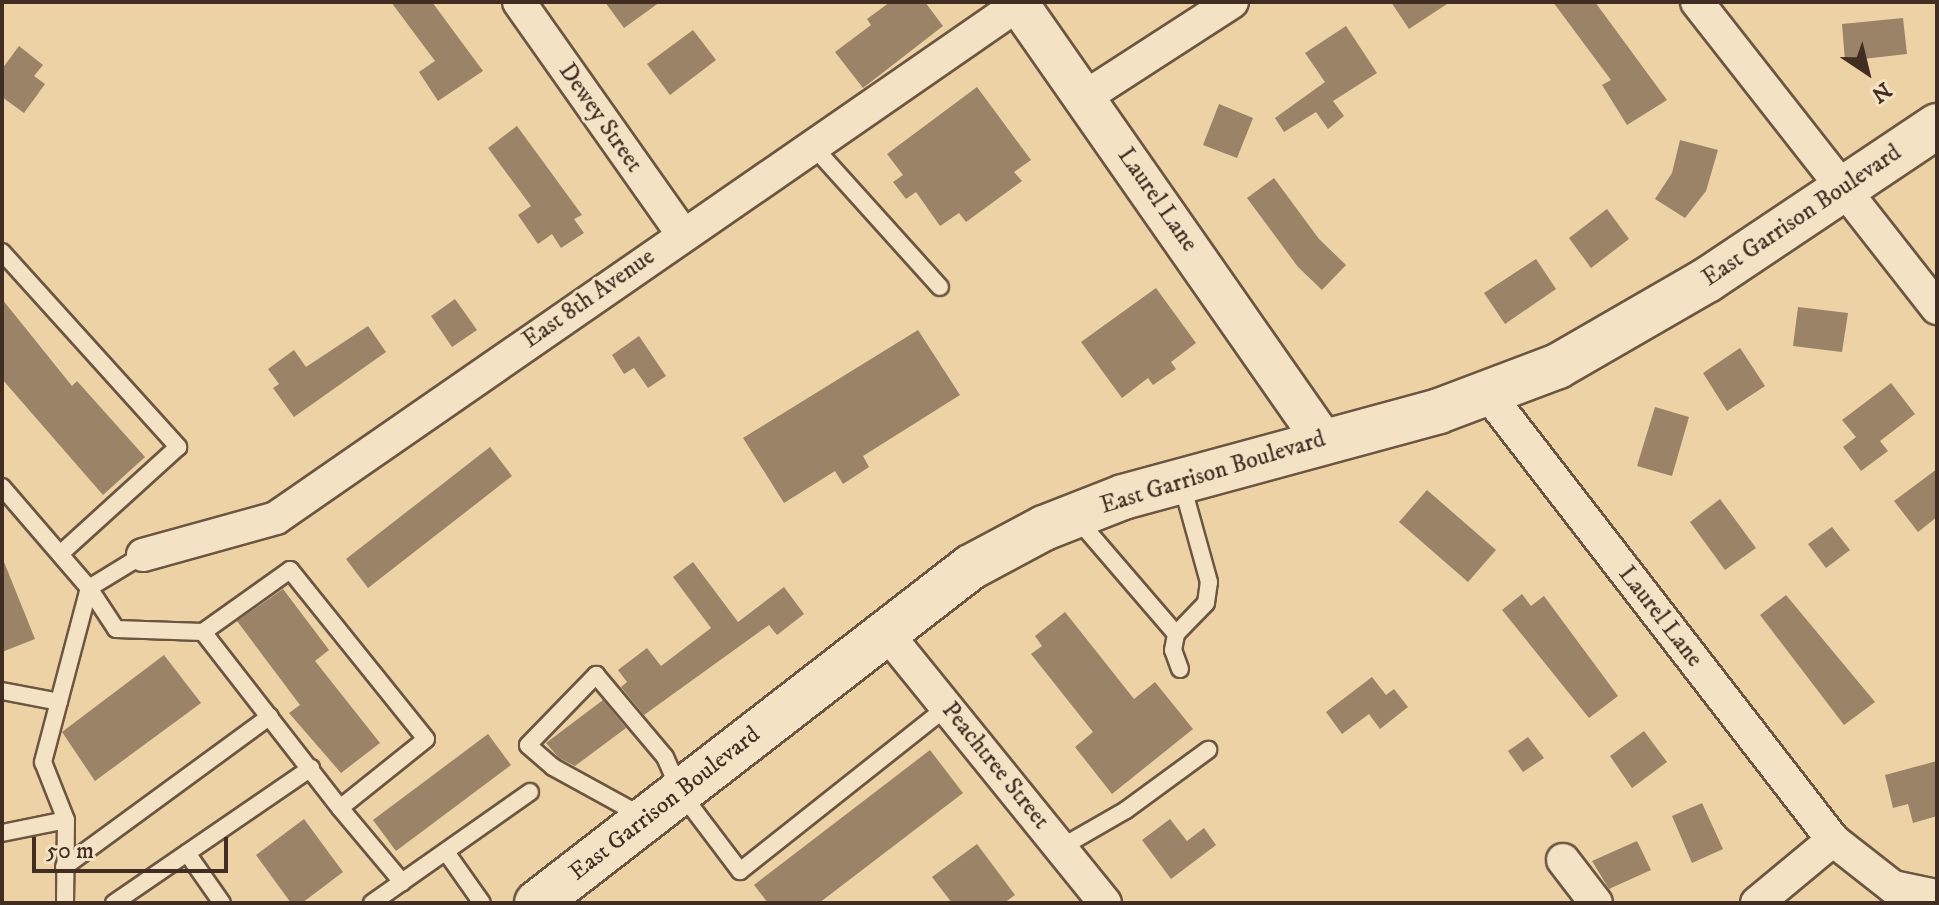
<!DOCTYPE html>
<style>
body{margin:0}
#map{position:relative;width:1939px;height:905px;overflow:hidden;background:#ecd2a4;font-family:"IM FELL DW Pica",serif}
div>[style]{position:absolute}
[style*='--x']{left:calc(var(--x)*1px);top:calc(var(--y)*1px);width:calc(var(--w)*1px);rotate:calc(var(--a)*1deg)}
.building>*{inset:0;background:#9a8366}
.roads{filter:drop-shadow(2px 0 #6c5642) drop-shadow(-2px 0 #6c5642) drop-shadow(0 2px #6c5642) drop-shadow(0 -2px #6c5642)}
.service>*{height:16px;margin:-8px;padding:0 8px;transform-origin:8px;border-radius:8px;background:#f3e2c4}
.minor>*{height:32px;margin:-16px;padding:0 16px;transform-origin:16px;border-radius:16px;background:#f3e2c4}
.tertiary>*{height:40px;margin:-20px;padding:0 20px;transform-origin:20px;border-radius:20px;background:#f3e2c4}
.secondary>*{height:44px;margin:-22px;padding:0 22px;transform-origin:22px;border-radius:22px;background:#f3e2c4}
span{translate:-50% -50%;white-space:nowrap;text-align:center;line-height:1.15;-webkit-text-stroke:6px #f3e2c4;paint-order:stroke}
.street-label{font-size:24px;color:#422d22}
.frame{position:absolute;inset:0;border:4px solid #422d22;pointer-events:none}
.north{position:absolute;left:1827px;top:32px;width:80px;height:80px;-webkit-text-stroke:6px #f3e2c4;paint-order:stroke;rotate:145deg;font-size:22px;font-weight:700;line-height:32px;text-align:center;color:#422d22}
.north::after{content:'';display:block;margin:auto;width:28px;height:36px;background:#422d22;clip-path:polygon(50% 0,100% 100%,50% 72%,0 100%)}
.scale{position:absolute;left:32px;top:837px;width:196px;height:36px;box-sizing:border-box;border:4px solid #422d22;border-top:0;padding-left:10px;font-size:24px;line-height:28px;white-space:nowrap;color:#422d22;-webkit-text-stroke:6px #f3e2c4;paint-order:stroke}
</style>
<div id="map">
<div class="building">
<i style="clip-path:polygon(391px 2px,432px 2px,483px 71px,438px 101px,419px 72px,435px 61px)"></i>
<i style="clip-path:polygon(605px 2px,660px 2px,624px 28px)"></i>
<i style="clip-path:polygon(890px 2px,925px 2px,943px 26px,863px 88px,835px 52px,871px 25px,867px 19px)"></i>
<i style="clip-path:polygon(1391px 2px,1450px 2px,1409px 29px)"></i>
<i style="clip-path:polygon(1553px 2px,1595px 2px,1667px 100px,1627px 125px,1602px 85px,1611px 80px)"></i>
<i style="clip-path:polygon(1903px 18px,1907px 54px,1845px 61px,1842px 24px)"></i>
<i style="clip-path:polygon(1346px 26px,1377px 73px,1333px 101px,1344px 116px,1328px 129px,1316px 112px,1284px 132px,1275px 118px,1325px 82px,1305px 53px)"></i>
<i style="clip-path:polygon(693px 30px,716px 60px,670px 95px,647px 64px)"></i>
<i style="clip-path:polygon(19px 46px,43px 65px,34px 76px,45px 84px,24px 113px,2px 97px,2px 69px)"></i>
<i style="clip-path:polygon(977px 87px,1031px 160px,1014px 172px,1022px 181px,966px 222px,959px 213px,940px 226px,916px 192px,906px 199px,893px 182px,903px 175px,887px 154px)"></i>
<i style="clip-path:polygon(1219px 104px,1253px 118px,1237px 158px,1203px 145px)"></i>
<i style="clip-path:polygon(517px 126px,582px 215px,574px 219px,584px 233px,561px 248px,552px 234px,538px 244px,518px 215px,531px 206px,488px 148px)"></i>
<i style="clip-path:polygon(1680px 140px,1718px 150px,1706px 191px,1685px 218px,1655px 199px,1672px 173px)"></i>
<i style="clip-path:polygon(1274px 178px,1319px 239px,1346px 265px,1322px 290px,1298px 267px,1247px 198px)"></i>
<i style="clip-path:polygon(1607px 209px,1629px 239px,1591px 268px,1569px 238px)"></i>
<i style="clip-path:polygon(1536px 259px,1556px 289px,1505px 324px,1484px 293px)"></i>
<i style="clip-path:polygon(1156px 288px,1196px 343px,1171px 362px,1176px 369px,1153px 385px,1148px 378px,1122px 398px,1081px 342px)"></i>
<i style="clip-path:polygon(2px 299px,72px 386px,77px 381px,145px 457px,103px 495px,2px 379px)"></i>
<i style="clip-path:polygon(455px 299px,477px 330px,452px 347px,431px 316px)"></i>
<i style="clip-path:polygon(1798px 307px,1848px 313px,1842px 352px,1793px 346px)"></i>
<i style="clip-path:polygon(368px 326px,386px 352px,294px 417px,273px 388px,279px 384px,268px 369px,294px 350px,306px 367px)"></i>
<i style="clip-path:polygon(918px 330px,960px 395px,863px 456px,869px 467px,843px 484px,835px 471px,784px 503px,743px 438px)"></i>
<i style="clip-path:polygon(639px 336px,666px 376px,648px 388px,634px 368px,624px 374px,612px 355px)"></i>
<i style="clip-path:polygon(1740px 348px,1765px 386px,1727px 411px,1703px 373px)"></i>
<i style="clip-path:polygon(1891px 383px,1915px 414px,1880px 441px,1888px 451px,1861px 471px,1843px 447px,1856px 437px,1842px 420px)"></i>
<i style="clip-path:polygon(1655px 407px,1689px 417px,1672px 476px,1637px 466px)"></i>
<i style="clip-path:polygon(490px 447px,512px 476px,368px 588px,346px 559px)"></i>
<i style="clip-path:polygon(1937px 469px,1937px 517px,1918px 532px,1894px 501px)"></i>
<i style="clip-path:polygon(1427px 490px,1496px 550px,1468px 582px,1399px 522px)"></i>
<i style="clip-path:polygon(1720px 499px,1756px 548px,1725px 570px,1690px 522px)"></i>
<i style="clip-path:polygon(1832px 527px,1850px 550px,1826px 568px,1808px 544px)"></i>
<i style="clip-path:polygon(2px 557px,35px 639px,2px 652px)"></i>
<i style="clip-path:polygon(693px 562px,738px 622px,784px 587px,804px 614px,777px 635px,769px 625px,644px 715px,621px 687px,627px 682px,618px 670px,647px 648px,661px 666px,711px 628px,673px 577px)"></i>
<i style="clip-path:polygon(283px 589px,329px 650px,315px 661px,380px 743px,341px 773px,289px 713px,300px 705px,237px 621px)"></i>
<i style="clip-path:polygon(1522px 594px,1531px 606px,1544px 596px,1618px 696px,1589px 718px,1502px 610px)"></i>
<i style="clip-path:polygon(1786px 595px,1875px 702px,1844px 725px,1760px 615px)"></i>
<i style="clip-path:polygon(1065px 612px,1134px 699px,1155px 682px,1193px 729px,1112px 794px,1075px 747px,1093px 732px,1031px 654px,1042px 646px,1035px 636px)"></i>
<i style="clip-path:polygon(164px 655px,201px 703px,95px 781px,62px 732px)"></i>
<i style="clip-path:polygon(1372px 677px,1386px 695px,1394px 689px,1408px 707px,1380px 729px,1369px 714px,1342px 734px,1326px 712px)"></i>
<i style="clip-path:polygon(603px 700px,626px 728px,575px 766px,559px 758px,546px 743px)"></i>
<i style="clip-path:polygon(1644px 731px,1667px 762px,1632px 788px,1610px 756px)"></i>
<i style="clip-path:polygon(488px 734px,511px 765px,396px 851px,373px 820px)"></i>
<i style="clip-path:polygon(1528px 737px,1544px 758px,1523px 772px,1508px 751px)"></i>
<i style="clip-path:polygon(930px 750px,963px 793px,819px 903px,768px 903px,754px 885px)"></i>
<i style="clip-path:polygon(1937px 761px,1937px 816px,1913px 823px,1908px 804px,1893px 808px,1885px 775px)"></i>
<i style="clip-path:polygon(1702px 803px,1723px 849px,1692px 863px,1672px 816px)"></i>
<i style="clip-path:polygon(304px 819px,343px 872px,302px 903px,291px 903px,256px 855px)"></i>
<i style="clip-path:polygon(1170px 819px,1187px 841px,1204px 828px,1216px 845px,1171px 879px,1142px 840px)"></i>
<i style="clip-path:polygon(1637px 841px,1651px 870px,1609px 889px,1592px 861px)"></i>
<i style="clip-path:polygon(977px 844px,1015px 895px,1004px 903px,952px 903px,932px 877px)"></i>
</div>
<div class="roads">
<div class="service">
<i style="--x:812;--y:145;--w:191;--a:48"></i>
<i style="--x:2;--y:252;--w:263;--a:47.9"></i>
<i style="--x:178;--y:447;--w:159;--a:137.8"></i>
<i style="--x:2;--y:487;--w:133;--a:49.3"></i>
<i style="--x:89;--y:588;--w:49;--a:56.6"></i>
<i style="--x:116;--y:629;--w:87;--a:2"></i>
<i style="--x:1078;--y:520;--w:150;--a:49.3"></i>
<i style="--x:1180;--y:669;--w:20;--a:-110"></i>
<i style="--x:1173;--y:650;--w:16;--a:-79"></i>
<i style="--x:1176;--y:634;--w:43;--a:-45.9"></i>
<i style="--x:1206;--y:603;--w:21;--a:-82"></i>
<i style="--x:1209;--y:582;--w:105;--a:-105.5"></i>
<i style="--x:2;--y:691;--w:58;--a:10.9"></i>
<i style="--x:340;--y:808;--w:110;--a:-38.7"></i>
<i style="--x:426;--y:739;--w:217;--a:-128.8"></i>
<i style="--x:290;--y:570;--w:107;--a:144.5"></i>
<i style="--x:203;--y:632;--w:223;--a:52.1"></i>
<i style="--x:340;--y:808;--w:97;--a:50"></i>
<i style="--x:644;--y:817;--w:104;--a:-151.2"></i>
<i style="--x:553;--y:767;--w:33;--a:-139"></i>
<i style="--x:528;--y:745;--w:98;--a:-45.8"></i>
<i style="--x:596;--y:675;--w:107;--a:49.9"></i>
<i style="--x:665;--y:757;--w:39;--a:66"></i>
<i style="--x:681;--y:793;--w:98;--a:52.9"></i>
<i style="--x:740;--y:871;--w:264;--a:-38.4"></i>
<i style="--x:2;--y:833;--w:65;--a:-11.5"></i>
<i style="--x:1060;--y:848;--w:76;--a:-29.9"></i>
<i style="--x:1126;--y:810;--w:102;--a:-36.2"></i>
<i style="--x:446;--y:852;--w:62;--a:54.8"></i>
<i style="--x:187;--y:853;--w:61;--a:55"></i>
<i style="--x:64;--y:867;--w:255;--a:-36.2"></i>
<i style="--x:65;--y:903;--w:83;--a:-89.3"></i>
<i style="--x:66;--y:820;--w:62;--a:-111.6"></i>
<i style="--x:43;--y:762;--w:180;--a:-75.2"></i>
<i style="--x:89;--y:588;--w:63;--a:-31.4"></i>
<i style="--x:114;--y:903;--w:239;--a:-34.4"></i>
<i style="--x:372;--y:903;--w:193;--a:-35.1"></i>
</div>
<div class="minor">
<i style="--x:519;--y:2;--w:283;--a:54.8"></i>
<i style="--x:1697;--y:2;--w:389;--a:51.9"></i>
<i style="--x:1085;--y:97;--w:175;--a:-32.9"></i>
<i style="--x:1488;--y:394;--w:564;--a:52.28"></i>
<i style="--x:1833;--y:840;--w:76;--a:38.1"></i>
<i style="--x:1893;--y:887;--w:45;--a:11.6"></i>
<i style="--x:143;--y:555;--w:138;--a:-15.5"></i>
<i style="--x:276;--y:518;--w:903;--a:-34.68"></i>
<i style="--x:884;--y:630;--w:351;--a:51"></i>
<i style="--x:1563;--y:860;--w:54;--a:52.5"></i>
<i style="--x:1757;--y:903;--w:99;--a:-39.7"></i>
</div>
<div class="tertiary">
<i style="--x:1017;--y:2;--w:533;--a:55.09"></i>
</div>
<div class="secondary">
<i style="--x:537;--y:903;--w:549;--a:-37.75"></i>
<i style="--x:971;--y:567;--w:83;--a:-28.1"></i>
<i style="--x:1044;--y:528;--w:85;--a:-21.4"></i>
<i style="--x:1123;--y:497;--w:327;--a:-15.2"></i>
<i style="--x:1439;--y:411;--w:127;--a:-20.7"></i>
<i style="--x:1558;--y:366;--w:172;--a:-30"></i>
<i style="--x:1707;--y:280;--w:277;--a:-33.8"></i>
</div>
</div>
<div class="street-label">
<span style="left:600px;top:118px;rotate:55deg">Dewey Street</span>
<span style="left:1157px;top:200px;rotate:55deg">Laurel Lane</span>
<span style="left:1802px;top:216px;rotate:-34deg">East Garrison Boulevard</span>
<span style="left:589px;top:299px;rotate:-35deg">East 8th Avenue</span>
<span style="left:1213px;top:473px;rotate:-17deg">East Garrison Boulevard</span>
<span style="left:1660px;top:617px;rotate:52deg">Laurel Lane</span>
<span style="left:995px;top:766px;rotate:51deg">Peachtree Street</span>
<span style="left:665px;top:804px;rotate:-38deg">East Garrison Boulevard</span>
</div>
<div class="frame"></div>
<div class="north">N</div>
<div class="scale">50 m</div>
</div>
